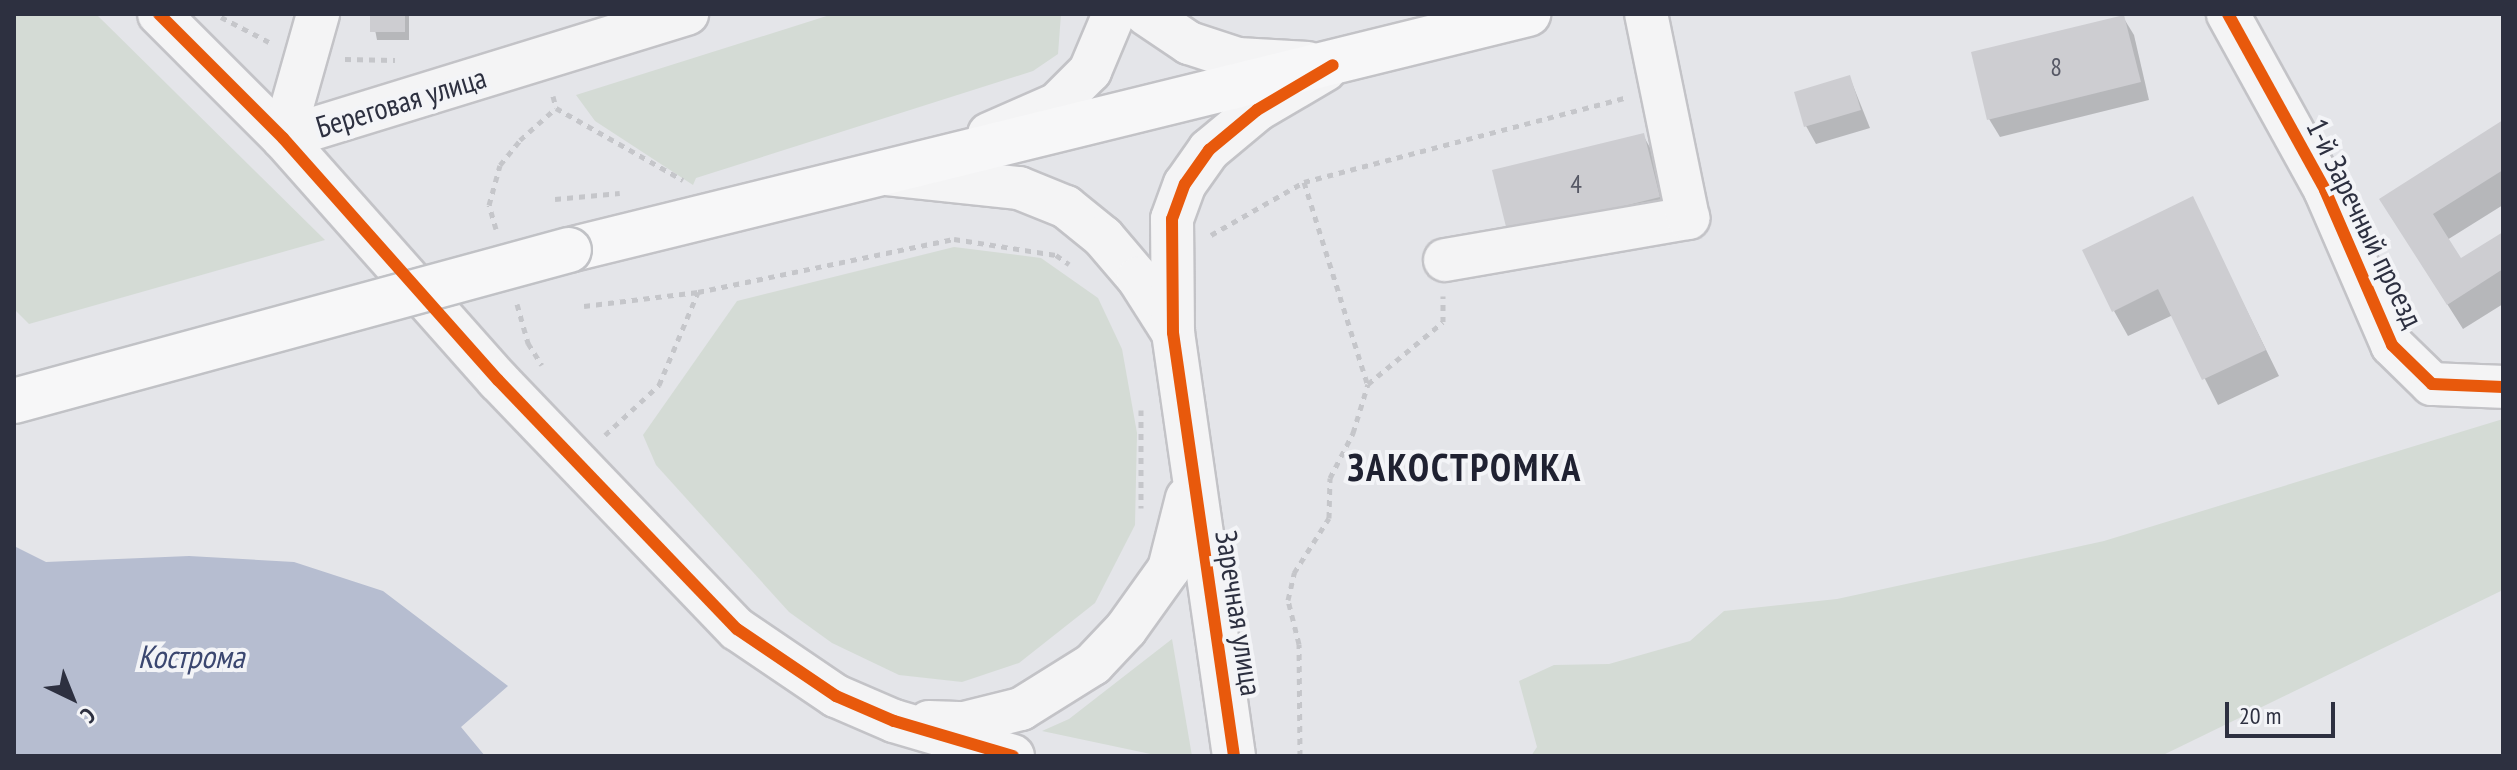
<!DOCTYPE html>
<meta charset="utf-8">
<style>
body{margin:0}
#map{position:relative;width:2517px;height:770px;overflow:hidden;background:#e4e5e9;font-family:"PT Sans Narrow",sans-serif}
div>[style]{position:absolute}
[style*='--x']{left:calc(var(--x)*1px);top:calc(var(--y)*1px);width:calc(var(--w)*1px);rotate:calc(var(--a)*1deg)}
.green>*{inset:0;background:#d4dbd5}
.water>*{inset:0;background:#b6bdd0}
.shadow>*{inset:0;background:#0003}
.building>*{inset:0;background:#cdcdd1}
.path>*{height:5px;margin-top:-2.5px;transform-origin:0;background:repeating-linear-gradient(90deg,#c5c6ca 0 6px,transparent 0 12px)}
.roads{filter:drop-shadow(2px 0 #c3c3c7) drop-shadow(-2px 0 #c3c3c7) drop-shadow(0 2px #c3c3c7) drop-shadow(0 -2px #c3c3c7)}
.minor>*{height:42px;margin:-21px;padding:0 21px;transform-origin:21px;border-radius:21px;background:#f4f4f5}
.major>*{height:44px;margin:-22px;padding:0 22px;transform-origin:22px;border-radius:22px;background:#f7f7f8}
.bridges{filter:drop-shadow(2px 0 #c1c2c6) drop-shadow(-2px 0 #c1c2c6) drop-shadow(0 2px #c1c2c6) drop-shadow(0 -2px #c1c2c6)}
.major-bridge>*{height:44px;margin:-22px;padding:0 22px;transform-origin:22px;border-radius:22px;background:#f7f7f8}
.cycleway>*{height:12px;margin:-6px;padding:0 6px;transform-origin:6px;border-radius:6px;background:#e8590c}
span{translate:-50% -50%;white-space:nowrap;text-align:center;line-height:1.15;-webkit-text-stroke:8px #f3f4f7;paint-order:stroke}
.number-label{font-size:26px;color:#565865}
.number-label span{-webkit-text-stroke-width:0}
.street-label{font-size:30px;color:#2d3040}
.water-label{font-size:32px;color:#3b4770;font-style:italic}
.district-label{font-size:38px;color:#1f2131;font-weight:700;letter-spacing:2px}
.frame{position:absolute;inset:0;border:16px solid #2d3040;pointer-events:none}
.north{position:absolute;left:32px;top:658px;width:80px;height:80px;-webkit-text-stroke:6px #f3f4f7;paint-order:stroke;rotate:137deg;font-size:22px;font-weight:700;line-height:32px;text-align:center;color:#2d3040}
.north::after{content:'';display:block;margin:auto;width:28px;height:36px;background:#2d3040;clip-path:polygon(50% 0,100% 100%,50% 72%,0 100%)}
.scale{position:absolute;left:2225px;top:702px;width:110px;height:36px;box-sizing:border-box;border:4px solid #2d3040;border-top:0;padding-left:10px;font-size:24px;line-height:28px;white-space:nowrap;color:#2d3040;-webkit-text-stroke:6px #f3f4f7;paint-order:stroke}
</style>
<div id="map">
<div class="green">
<i style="clip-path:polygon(14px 14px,96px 14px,325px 240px,29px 324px,14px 309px)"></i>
<i style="clip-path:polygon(833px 14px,1061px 14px,1058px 54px,1033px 71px,696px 178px,693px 185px,595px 121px,576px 95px)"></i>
<i style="clip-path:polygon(954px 247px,1041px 258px,1098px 298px,1122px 349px,1137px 433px,1135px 525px,1095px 603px,1019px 663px,962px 682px,899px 675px,832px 643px,789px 612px,656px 465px,643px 435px,737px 301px)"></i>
<i style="clip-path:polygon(2503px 419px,2503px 590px,2161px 756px,1531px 756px,1537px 747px,1519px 681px,1554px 665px,1609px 664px,1690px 641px,1724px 611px,1837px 599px,2104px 541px)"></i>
<i style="clip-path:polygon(1172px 639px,1192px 756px,1160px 756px,1042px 731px,1069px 719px)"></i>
</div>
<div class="water">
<i style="clip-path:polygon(14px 546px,46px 562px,189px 556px,294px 562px,383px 591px,508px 686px,461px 727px,485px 756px,14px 756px)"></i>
</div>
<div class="shadow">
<i style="clip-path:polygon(372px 14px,409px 14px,409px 40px,377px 40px)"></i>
<i style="clip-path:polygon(2123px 17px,2134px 35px,2149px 100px,2000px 137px,1989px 119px)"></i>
<i style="clip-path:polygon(1850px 78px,1870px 128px,1816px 144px,1806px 126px)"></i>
<i style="clip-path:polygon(2503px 122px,2503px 205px,2447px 240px,2461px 261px,2503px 234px,2503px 304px,2463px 329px,2397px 225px)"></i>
<i style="clip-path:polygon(1643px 135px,1653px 153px,1668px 215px,1520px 252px)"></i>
<i style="clip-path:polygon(2192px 199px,2279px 376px,2218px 405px,2173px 315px,2128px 336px,2114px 311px)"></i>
</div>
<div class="building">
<i style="clip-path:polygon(370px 14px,405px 14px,405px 32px,370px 32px)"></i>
<i style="clip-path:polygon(2124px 15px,2141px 82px,1987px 120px,1971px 52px)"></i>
<i style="clip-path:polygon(1850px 75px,1861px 110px,1804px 127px,1794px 92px)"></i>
<i style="clip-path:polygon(2503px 120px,2503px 170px,2433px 214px,2461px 258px,2503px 232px,2503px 269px,2447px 305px,2379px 199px)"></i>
<i style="clip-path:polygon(1644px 133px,1660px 197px,1508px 235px,1492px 170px)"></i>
<i style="clip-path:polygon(2193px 196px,2266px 350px,2202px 380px,2158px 289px,2112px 312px,2082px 250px)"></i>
</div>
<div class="path">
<i style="--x:221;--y:17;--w:54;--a:27.5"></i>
<i style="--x:345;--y:59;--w:50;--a:1.1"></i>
<i style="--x:553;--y:96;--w:12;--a:76"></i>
<i style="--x:556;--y:108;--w:146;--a:29.6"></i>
<i style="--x:1304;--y:182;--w:211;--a:72.6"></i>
<i style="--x:555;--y:199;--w:65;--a:-5.3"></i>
<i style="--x:496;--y:229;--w:25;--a:-106"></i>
<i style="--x:489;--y:205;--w:41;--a:-74.6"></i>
<i style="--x:500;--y:165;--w:32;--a:-51"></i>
<i style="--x:520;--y:140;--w:48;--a:-41.6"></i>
<i style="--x:1211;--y:235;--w:107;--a:-29.7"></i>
<i style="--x:1304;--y:182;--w:331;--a:-14.7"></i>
<i style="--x:517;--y:304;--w:41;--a:74.2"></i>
<i style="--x:528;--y:343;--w:26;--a:58"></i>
<i style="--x:584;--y:306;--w:115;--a:-7"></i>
<i style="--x:698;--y:292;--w:261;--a:-11.7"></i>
<i style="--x:954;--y:239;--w:103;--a:8.9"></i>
<i style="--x:1056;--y:255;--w:16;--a:35"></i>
<i style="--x:1141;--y:410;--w:98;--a:90"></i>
<i style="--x:605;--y:435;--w:74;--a:-42.8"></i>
<i style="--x:659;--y:385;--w:101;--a:-67.2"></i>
<i style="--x:1300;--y:756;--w:112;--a:-90.5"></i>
<i style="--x:1299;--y:644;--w:45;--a:-104"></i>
<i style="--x:1288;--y:600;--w:28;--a:-77"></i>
<i style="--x:1294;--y:573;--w:65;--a:-57.5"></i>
<i style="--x:1329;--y:518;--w:40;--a:-88.6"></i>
<i style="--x:1330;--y:478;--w:51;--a:-62.9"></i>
<i style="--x:1353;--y:433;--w:51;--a:-73"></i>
<i style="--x:1368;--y:384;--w:97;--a:-39.6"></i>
<i style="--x:1443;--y:322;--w:26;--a:-90"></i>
</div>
<div class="roads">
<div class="minor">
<i style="--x:159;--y:14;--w:175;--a:45"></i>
<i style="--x:283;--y:138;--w:324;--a:48.4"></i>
<i style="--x:498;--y:380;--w:345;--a:46.2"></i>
<i style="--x:737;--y:629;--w:120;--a:34.1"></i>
<i style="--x:836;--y:696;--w:63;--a:23.3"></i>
<i style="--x:894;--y:721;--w:124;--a:16.4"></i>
<i style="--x:1146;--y:14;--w:52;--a:34"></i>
<i style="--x:1189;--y:43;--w:52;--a:18.1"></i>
<i style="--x:1238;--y:59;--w:70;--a:3.3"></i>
<i style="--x:2228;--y:14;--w:201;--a:61.1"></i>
<i style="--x:2325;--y:190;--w:169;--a:66.6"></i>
<i style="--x:2392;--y:345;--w:56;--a:44.3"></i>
<i style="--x:2432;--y:384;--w:71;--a:2.4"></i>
<i style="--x:989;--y:134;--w:74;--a:-23.8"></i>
<i style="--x:1057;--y:104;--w:47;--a:-45"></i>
<i style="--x:1090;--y:71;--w:62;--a:-67.2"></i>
<i style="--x:283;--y:138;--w:423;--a:-17.1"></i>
<i style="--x:283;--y:138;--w:129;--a:-74.2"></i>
<i style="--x:887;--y:174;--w:133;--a:6.1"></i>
<i style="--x:1019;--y:188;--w:51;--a:22"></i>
<i style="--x:1066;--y:207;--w:48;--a:39"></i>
<i style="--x:1103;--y:237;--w:54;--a:49.5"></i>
<i style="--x:1138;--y:278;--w:65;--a:57.5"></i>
<i style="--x:1445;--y:260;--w:247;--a:-9.8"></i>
<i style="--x:1688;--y:218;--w:208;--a:-101.6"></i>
<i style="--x:929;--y:722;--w:36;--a:2"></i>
<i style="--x:965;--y:723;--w:58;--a:-14"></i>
<i style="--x:1021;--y:709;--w:85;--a:-32"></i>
<i style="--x:1093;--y:664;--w:48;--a:-46.7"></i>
<i style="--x:1126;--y:629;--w:74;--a:-54.4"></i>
<i style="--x:1169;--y:569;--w:73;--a:-75.8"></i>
<i style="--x:1234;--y:756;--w:427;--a:-98.2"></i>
<i style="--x:1173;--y:333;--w:114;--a:-90.5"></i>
<i style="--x:1172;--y:219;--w:37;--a:-70"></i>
<i style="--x:1185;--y:184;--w:42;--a:-54.8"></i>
<i style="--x:1209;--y:150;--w:62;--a:-39.8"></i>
<i style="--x:1257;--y:110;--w:79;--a:-30.5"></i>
</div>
<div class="major">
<i style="--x:569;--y:250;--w:988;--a:-13.83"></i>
</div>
</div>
<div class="bridges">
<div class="major-bridge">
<i style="--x:14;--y:401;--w:575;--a:-15.22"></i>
</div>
</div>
<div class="cycleway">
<i style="--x:159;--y:14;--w:175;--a:45"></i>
<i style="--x:283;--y:138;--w:324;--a:48.4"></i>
<i style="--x:498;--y:380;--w:345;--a:46.2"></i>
<i style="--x:737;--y:629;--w:120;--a:34.1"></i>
<i style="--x:836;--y:696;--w:63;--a:23.3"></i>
<i style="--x:894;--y:721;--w:124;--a:16.4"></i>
<i style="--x:2228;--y:14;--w:201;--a:61.1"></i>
<i style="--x:2325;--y:190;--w:169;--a:66.6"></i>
<i style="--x:2392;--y:345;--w:56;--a:44.3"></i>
<i style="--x:2432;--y:384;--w:71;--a:2.4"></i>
<i style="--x:1234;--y:756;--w:427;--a:-98.2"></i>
<i style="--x:1173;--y:333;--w:114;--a:-90.5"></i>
<i style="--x:1172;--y:219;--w:37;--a:-70"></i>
<i style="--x:1185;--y:184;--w:42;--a:-54.8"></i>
<i style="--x:1209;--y:150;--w:62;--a:-39.8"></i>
<i style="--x:1257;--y:110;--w:88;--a:-30.6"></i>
</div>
<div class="number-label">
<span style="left:2056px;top:67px">8</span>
<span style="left:1576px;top:184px">4</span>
</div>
<div class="street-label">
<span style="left:401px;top:102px;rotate:-17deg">Береговая улица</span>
<span style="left:2365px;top:223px;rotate:64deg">1-й Заречный проезд</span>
<span style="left:1239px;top:613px;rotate:81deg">Заречная улица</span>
</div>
<div class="water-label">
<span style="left:191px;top:656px">Кострома</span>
</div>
<div class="district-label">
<span style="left:1465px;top:467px">ЗАКОСТРОМКА</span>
</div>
<div class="frame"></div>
<div class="north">С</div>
<div class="scale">20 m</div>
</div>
